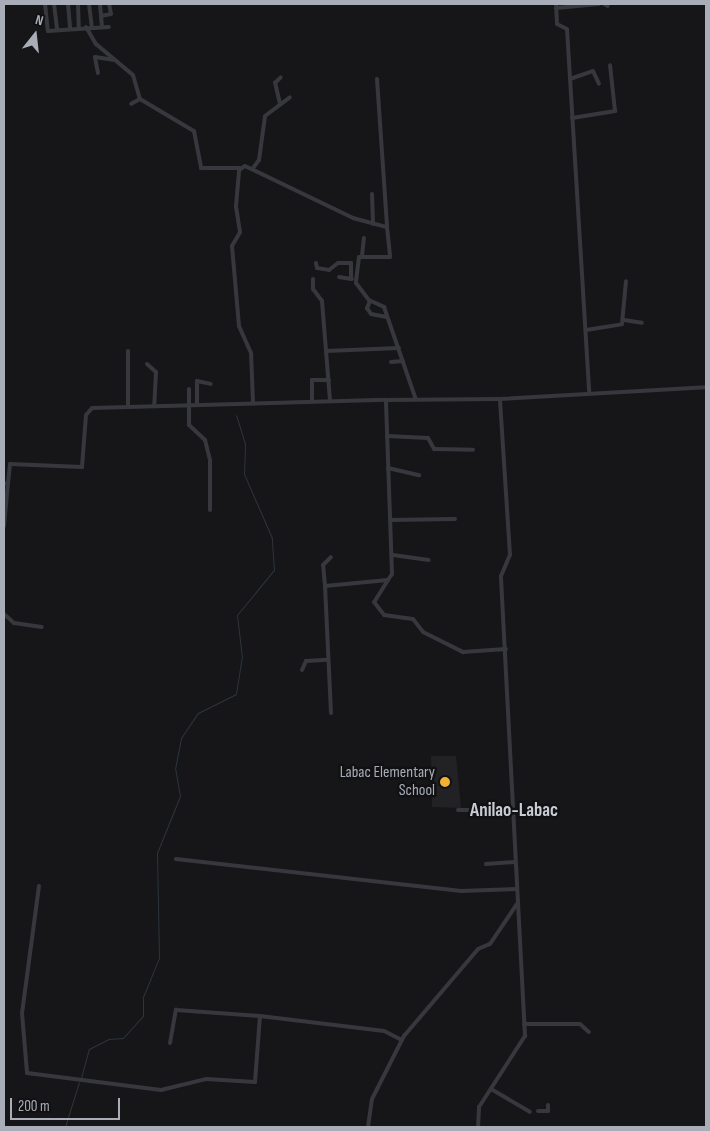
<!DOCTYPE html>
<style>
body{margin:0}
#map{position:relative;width:710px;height:1131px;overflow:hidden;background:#161618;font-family:"Sofia Sans Condensed",sans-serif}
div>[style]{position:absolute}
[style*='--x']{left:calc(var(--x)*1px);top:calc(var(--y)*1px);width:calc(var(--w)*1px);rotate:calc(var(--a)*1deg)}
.built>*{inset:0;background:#222225}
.stream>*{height:1px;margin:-0.5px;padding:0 0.5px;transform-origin:0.5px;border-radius:0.5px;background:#2c353c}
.minor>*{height:4px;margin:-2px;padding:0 2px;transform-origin:2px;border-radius:2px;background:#37383d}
.dots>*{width:14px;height:14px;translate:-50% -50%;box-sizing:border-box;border:2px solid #111113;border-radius:50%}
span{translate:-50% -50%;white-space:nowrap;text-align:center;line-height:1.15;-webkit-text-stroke:5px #111113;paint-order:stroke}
.poi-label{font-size:16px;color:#a8adb8}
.right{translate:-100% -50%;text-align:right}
.quarter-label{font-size:19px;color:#c9ccd4;font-weight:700}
.frame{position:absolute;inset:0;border:5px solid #a8adb8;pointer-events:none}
.north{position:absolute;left:10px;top:10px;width:50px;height:50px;-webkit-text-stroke:4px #111113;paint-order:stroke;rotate:16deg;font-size:14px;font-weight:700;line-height:20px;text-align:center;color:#a8adb8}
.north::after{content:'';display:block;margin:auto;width:18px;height:22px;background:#a8adb8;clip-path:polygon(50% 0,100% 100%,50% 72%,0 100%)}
.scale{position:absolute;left:10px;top:1098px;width:110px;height:22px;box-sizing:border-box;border:2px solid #a8adb8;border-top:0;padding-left:6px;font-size:15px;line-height:18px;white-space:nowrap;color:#a8adb8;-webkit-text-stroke:4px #111113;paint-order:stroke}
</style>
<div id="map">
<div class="built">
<i style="clip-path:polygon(431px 756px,456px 756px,461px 808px,432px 807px)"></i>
</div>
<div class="stream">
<i style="--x:81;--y:1078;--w:30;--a:-75"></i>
<i style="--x:89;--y:1049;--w:22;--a:-27"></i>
<i style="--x:109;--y:1039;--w:14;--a:-4"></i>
<i style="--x:123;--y:1038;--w:30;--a:-48"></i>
<i style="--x:143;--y:1016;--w:19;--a:-90"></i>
<i style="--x:143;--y:997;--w:42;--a:-67.7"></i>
<i style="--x:159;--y:958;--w:105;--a:-91.1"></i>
<i style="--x:157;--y:853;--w:61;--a:-68"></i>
<i style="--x:180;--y:796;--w:27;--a:-100"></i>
<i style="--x:175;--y:769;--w:32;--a:-79"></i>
<i style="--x:181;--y:738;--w:30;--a:-56"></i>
<i style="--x:198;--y:713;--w:42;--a:-26.6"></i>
<i style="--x:236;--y:694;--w:36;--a:-81"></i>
<i style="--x:242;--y:658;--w:43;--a:-96.6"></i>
<i style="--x:237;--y:615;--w:58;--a:-50.6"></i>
<i style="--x:274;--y:570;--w:32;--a:-94"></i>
<i style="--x:272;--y:538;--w:70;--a:-113.6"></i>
<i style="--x:244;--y:474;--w:30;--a:-88"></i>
<i style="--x:245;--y:444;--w:30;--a:-107"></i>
<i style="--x:65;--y:1127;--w:47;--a:-72.7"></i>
</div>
<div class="minor">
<i style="--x:45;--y:4;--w:27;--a:84"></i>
<i style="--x:48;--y:31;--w:61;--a:-3.8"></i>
<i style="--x:54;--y:4;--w:26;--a:83"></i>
<i style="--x:68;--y:4;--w:25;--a:85"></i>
<i style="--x:78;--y:4;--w:24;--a:88"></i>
<i style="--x:89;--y:4;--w:23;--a:83"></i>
<i style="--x:100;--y:4;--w:22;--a:85"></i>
<i style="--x:556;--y:4;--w:20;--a:87"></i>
<i style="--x:557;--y:24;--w:11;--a:27"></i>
<i style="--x:567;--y:29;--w:365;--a:86.5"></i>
<i style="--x:604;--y:4;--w:4;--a:27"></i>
<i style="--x:556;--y:8;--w:43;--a:-5.3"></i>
<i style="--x:101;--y:16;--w:10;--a:-11"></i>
<i style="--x:111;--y:14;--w:10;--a:-101"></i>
<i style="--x:86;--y:27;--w:20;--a:60"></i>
<i style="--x:96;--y:44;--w:48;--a:40"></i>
<i style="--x:133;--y:75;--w:25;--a:74"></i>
<i style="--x:140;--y:99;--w:10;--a:151"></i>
<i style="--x:98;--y:73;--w:16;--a:-101"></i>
<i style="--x:95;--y:57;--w:18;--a:9"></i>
<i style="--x:377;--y:79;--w:148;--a:86.1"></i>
<i style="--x:570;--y:79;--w:24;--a:-19"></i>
<i style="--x:593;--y:71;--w:14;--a:65"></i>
<i style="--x:140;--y:99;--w:63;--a:30.7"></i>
<i style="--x:194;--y:131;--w:38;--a:79"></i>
<i style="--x:201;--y:168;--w:39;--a:0"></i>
<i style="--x:280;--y:104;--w:22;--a:-103"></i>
<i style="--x:275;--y:83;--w:8;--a:-45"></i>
<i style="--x:572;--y:118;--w:44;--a:-9.2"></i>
<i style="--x:615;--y:111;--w:46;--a:-96.2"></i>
<i style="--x:253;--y:168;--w:10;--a:-53"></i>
<i style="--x:259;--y:160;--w:44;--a:-82.2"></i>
<i style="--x:265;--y:116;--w:31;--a:-37"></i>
<i style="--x:372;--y:194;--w:30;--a:88"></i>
<i style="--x:362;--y:256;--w:18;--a:-84"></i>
<i style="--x:316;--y:263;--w:5;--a:79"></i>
<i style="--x:317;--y:268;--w:12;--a:9"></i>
<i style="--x:329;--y:270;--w:11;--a:-38"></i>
<i style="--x:338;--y:263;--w:13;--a:0"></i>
<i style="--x:351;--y:263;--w:16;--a:90"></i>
<i style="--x:339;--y:277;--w:13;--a:9"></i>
<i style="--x:313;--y:279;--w:10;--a:90"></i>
<i style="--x:313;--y:289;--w:15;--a:53"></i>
<i style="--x:322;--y:301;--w:100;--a:85.4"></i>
<i style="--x:370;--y:301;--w:8;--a:113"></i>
<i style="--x:367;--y:308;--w:7;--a:56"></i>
<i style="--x:371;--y:314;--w:16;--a:11"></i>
<i style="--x:624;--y:320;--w:18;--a:9"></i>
<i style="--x:586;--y:330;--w:36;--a:-9"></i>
<i style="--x:622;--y:324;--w:43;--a:-84.7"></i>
<i style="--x:326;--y:351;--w:73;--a:-2.4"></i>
<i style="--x:391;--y:362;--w:12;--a:-5"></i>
<i style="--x:147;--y:364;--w:12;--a:42"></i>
<i style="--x:156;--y:372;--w:33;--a:93"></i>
<i style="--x:189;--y:389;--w:36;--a:90"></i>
<i style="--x:189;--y:425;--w:22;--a:43"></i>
<i style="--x:205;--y:440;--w:21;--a:76"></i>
<i style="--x:210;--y:460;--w:50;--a:90"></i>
<i style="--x:312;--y:401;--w:21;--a:-90"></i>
<i style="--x:312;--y:380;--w:17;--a:0"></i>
<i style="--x:253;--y:402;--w:49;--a:-92.3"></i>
<i style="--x:251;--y:353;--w:30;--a:-114"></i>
<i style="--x:239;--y:326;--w:80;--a:-95"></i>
<i style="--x:232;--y:246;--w:16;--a:-60"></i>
<i style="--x:240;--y:232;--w:26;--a:-99"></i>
<i style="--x:236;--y:206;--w:36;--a:-85"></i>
<i style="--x:239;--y:170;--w:7;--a:-34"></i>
<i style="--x:245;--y:166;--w:120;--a:25.7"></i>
<i style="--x:353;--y:218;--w:35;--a:15"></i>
<i style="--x:387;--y:227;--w:30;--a:84"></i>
<i style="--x:390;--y:257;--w:31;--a:180"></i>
<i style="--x:359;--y:257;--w:26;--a:97"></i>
<i style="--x:356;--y:283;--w:21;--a:53"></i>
<i style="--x:369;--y:300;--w:17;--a:25"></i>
<i style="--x:384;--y:307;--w:98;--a:71"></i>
<i style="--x:197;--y:404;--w:23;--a:-90"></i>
<i style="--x:197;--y:381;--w:14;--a:12"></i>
<i style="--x:128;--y:405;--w:54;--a:-90"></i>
<i style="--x:387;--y:436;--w:41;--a:2.8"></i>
<i style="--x:428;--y:438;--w:13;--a:61"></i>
<i style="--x:434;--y:449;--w:39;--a:1"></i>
<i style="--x:388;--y:468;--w:32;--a:13"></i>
<i style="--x:4;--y:484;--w:4;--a:-14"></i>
<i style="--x:8;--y:483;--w:19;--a:-84"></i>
<i style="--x:10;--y:464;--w:72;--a:2.4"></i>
<i style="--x:82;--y:467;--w:52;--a:-85.6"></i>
<i style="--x:86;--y:415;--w:9;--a:-49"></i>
<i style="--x:92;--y:408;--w:294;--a:-1.6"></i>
<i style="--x:390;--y:520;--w:65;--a:-0.9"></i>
<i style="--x:4;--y:526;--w:43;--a:-84.7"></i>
<i style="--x:393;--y:555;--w:36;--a:8"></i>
<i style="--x:388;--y:580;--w:26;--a:122"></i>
<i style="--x:374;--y:602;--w:16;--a:52"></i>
<i style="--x:384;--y:615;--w:29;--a:8"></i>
<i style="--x:413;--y:619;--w:16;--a:52"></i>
<i style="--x:423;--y:632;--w:45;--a:26.6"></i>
<i style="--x:463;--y:652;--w:43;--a:-4"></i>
<i style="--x:325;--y:586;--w:21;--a:-95"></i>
<i style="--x:323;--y:565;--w:11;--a:-45"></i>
<i style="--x:4;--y:614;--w:13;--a:42"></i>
<i style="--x:14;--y:623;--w:28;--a:8"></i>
<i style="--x:302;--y:670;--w:10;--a:-66"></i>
<i style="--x:306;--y:661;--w:22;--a:-3"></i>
<i style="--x:331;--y:713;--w:127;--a:-92.7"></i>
<i style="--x:325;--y:586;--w:63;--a:-5.4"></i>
<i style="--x:388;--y:580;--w:7;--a:-56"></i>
<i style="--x:392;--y:574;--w:174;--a:-92"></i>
<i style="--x:386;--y:400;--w:114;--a:-0.5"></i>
<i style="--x:500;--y:399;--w:206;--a:-3.3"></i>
<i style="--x:458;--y:810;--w:55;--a:0"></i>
<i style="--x:176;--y:859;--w:287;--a:6.4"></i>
<i style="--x:461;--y:891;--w:56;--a:-2"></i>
<i style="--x:486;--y:864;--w:29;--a:-4"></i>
<i style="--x:39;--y:886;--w:128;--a:97.6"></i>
<i style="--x:22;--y:1013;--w:60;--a:85.2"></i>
<i style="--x:27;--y:1073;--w:135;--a:7.2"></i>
<i style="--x:161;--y:1090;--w:46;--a:-13.7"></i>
<i style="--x:206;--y:1079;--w:49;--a:3.5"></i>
<i style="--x:255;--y:1082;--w:66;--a:-85.7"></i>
<i style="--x:260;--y:1016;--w:125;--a:6.9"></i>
<i style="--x:384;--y:1031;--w:20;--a:27"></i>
<i style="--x:524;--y:1024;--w:56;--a:0"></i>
<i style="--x:580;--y:1024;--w:12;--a:42"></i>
<i style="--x:170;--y:1043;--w:34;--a:-80"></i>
<i style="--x:176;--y:1010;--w:84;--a:4.1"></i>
<i style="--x:491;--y:1089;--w:45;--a:30.5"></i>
<i style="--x:538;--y:1111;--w:10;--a:0"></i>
<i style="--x:548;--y:1111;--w:6;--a:-90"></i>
<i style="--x:368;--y:1127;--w:28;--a:-82"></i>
<i style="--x:372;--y:1099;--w:71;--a:-63.1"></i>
<i style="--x:404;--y:1036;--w:114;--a:-49.6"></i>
<i style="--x:478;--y:949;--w:13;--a:-23"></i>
<i style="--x:490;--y:944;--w:48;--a:-56"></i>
<i style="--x:478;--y:1127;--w:20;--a:-87"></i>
<i style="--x:479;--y:1107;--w:85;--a:-57.1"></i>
<i style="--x:525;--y:1036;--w:461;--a:-93"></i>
<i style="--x:501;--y:576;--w:23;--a:-67"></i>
<i style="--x:510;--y:555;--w:156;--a:-93.7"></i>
</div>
<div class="dots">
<i style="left:445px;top:782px;background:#f2b134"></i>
</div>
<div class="poi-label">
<span class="right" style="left:435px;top:782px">Labac Elementary<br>School</span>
</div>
<div class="quarter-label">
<span style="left:514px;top:811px">Anilao-Labac</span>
</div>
<div class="frame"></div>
<div class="north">N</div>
<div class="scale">200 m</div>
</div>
